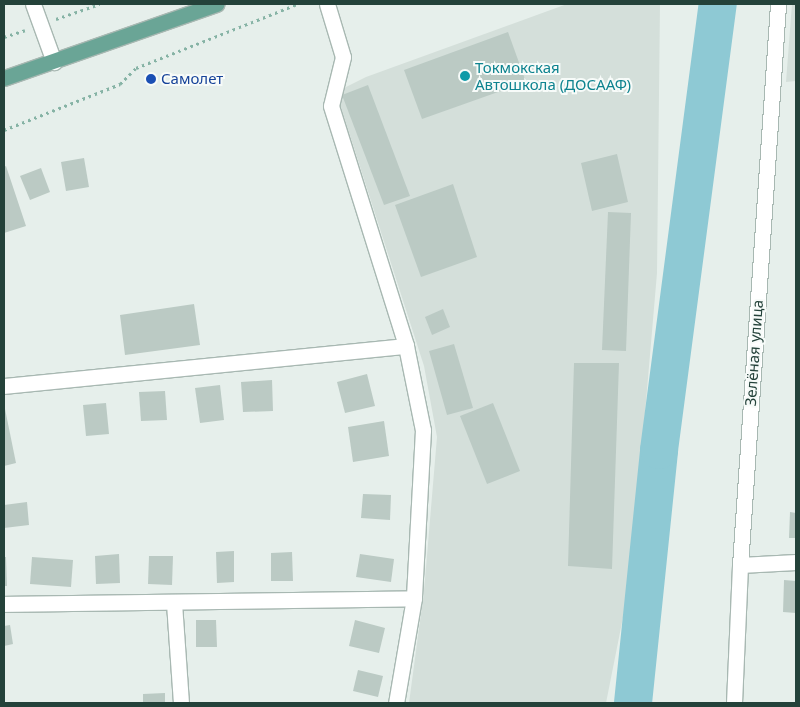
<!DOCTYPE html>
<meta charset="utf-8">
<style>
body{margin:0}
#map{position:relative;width:800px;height:707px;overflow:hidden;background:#e6efeb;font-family:"Noto Sans",sans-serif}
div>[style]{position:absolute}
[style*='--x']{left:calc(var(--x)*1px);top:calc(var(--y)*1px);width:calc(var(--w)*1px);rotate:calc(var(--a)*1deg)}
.built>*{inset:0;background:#d4dfda}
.river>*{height:38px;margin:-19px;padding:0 19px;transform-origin:19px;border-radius:19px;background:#8ec9d4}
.building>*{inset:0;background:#bbcac4}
.path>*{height:3px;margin-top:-1.5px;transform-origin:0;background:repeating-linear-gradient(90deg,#86b3a5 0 2.5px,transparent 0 6.5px)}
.roads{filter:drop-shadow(1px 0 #a8b8b2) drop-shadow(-1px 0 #a8b8b2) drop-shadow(0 1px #a8b8b2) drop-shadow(0 -1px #a8b8b2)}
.minor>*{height:15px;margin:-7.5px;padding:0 7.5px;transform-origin:7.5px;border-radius:7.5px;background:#fff}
.major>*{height:15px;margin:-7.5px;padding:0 7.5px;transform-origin:7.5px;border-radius:7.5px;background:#6aa596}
.dots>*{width:14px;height:14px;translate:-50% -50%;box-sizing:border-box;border:2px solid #f7fbf9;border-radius:50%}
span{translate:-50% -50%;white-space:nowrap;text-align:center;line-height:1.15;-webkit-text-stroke:4px #f7fbf9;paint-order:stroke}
.culture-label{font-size:15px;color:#0d838f}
.left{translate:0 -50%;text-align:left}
.transit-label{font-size:15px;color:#164399}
.street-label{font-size:15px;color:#24423a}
.frame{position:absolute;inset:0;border:5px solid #24423a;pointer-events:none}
</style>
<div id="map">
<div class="built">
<i style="clip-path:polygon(567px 4px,660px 4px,657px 273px,631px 577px,606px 703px,409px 703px,424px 591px,437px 437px,424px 366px,338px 98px,342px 89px,366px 77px)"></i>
<i style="clip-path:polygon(792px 4px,796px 4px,796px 81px,786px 82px)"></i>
</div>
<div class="river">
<i style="--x:633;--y:703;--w:254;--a:-84.1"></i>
<i style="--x:659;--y:450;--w:450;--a:-82.5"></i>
</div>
<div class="building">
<i style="clip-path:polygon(508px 32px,526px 82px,422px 119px,404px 70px)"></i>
<i style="clip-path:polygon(368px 85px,410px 196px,384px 205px,342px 95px)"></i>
<i style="clip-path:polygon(617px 154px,628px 202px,592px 211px,581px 163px)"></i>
<i style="clip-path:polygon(84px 158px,89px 187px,66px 191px,61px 162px)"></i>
<i style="clip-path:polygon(6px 166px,26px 226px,4px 233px,4px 167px)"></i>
<i style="clip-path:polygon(41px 168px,50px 192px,30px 200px,20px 176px)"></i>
<i style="clip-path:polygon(453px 184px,477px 257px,421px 277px,395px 205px)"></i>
<i style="clip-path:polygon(608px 212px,631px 213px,626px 351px,602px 350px)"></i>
<i style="clip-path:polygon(194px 304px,200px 345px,125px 355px,120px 315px)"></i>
<i style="clip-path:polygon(443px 309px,450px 327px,432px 335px,425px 317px)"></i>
<i style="clip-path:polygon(454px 344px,473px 408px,447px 415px,429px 351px)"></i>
<i style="clip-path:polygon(574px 363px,619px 363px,612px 569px,568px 566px)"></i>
<i style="clip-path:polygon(367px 374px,375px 406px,345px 413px,337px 382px)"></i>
<i style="clip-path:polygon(272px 380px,273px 411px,243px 412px,241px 382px)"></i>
<i style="clip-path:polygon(220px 385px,224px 420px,200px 423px,195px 388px)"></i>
<i style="clip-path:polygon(165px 391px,167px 420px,141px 421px,139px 392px)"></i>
<i style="clip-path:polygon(106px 403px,109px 434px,86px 436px,83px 405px)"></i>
<i style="clip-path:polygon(493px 403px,520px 471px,487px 484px,460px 416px)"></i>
<i style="clip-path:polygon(4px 404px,16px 463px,4px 466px)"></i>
<i style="clip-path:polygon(384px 421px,389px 456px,353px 462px,348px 427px)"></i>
<i style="clip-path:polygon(363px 494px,391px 495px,390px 520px,361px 518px)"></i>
<i style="clip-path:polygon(27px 502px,29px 525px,4px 528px,4px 505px)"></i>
<i style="clip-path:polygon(790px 512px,796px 513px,796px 538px,789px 538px)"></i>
<i style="clip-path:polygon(234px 551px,234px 582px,217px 583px,216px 552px)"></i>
<i style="clip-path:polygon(292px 552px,293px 581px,271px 581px,271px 553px)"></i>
<i style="clip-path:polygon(119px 554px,120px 583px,96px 584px,95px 556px)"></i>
<i style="clip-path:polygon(360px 554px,394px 559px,391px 582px,356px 577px)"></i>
<i style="clip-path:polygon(149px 556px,173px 556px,172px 585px,148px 584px)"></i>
<i style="clip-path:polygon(4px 557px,6px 557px,7px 586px,4px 586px)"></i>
<i style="clip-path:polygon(32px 557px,73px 560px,71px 587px,30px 584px)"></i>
<i style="clip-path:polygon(784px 580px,796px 581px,796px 613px,783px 612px)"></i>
<i style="clip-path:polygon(196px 620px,216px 620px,217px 647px,196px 647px)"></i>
<i style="clip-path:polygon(355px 620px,385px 628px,379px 653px,349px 646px)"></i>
<i style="clip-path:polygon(10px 625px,13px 644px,4px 646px,4px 626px)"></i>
<i style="clip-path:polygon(358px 670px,383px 676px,378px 697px,353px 691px)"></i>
<i style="clip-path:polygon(165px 693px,165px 703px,143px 703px,143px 694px)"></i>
</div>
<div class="path">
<i style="--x:56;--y:19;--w:46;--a:-18.8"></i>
<i style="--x:4;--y:37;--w:22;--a:-18"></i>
<i style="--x:4;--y:130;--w:125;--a:-21.6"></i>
<i style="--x:120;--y:84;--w:23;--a:-45"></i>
<i style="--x:136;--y:68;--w:174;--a:-21.6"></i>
</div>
<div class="roads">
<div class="minor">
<i style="--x:33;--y:4;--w:62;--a:70.1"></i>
<i style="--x:327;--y:4;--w:55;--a:73.2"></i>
<i style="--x:343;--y:57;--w:50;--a:103.8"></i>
<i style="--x:331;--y:106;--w:251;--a:72.6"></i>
<i style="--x:406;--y:346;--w:86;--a:78.6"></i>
<i style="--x:423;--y:430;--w:168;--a:93.1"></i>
<i style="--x:414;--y:598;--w:107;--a:99.7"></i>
<i style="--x:4;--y:386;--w:404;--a:-5.7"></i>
<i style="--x:740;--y:565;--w:56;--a:-3.1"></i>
<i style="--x:174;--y:603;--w:100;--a:86"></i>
<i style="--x:4;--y:604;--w:410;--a:-0.8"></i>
<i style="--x:734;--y:703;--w:138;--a:-87.5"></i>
<i style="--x:740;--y:565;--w:562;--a:-86.12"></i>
</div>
<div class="major">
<i style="--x:4;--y:78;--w:225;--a:-19.2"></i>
</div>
</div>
<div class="dots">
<i style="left:465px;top:76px;background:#0f9aa8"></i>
<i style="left:151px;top:79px;background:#1a4fb4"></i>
</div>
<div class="culture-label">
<span class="left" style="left:475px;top:76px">Токмокская<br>Автошкола (ДОСААФ)</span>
</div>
<div class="transit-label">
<span class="left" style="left:161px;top:79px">Самолет</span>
</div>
<div class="street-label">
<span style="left:754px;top:353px;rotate:-86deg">Зелёная улица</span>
</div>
<div class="frame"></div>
</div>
